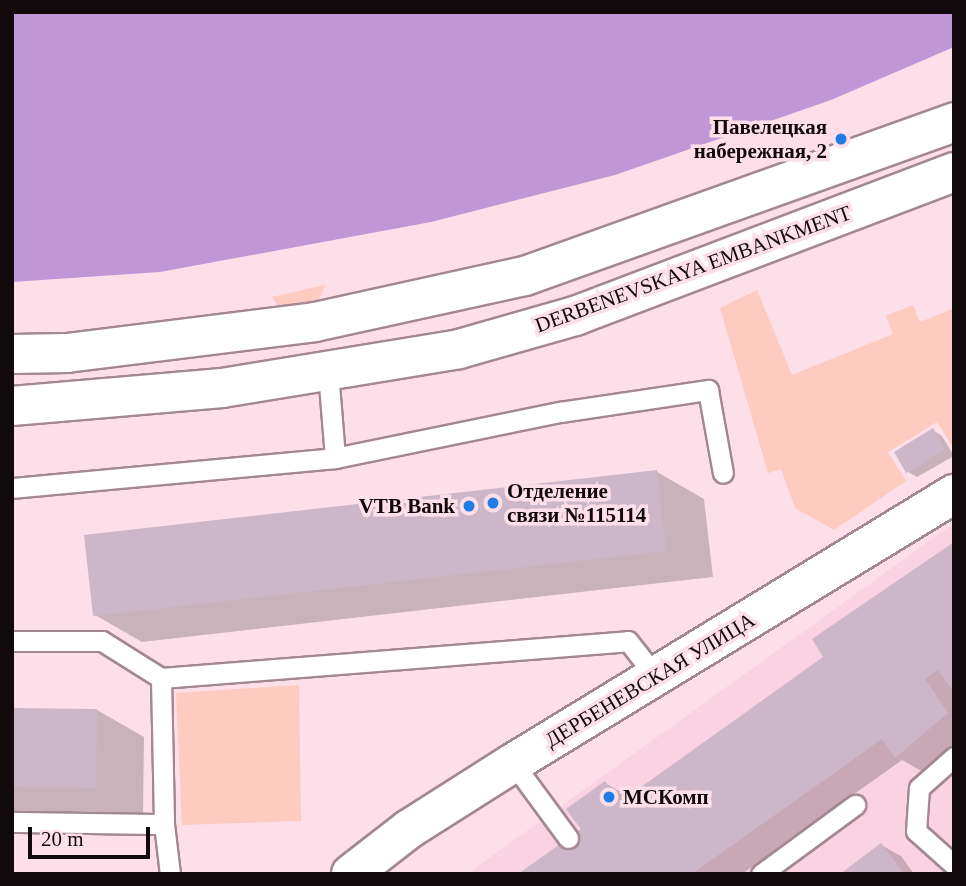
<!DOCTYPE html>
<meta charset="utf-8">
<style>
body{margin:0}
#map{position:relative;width:966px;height:886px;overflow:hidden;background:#fddfea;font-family:Georgia,serif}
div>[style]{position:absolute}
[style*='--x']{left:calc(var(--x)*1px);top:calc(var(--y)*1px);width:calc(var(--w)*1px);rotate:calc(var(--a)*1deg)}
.built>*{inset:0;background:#fad3e2}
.green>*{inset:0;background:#fecbc0}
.water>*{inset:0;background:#c196d7}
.shadow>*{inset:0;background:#0003}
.building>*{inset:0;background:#ceb6c9}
.roads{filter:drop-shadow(2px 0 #a38792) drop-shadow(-2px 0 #a38792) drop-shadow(0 2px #a38792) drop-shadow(0 -2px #a38792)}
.service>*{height:19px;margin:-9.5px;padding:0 9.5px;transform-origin:9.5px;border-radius:9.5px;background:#fff}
.minor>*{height:38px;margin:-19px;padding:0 19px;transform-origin:19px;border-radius:19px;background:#fff}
.secondary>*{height:38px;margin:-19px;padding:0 19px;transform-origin:19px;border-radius:19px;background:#fff}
.dots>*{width:19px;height:19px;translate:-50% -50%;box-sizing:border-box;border:4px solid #fddfea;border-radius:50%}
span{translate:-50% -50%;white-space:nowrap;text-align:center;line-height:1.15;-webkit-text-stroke:7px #fddfea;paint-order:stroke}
.poi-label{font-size:21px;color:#12090c;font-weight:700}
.right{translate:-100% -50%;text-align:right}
.left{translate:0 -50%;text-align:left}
.street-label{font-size:21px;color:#12090c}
.frame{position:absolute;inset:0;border:14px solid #12090c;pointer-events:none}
.scale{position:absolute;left:28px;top:827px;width:122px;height:32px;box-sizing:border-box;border:4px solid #12090c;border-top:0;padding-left:9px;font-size:21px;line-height:24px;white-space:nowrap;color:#12090c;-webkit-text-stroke:5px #fddfea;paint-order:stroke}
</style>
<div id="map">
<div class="built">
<i style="clip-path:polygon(954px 523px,954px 874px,467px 874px)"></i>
</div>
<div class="green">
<i style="clip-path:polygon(325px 285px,317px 304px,283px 313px,272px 297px)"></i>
<i style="clip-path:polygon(757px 290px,792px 375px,893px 334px,886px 316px,913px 305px,920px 322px,954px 308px,954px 449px,937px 422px,888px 452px,906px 481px,834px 530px,795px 508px,781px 469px,768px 473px,720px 308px)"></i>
<i style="clip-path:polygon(299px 685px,301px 821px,182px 825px,176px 693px)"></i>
</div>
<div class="water">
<i style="clip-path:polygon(12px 12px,954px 12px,954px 47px,831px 100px,615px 175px,431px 222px,160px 272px,12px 282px)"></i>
</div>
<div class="shadow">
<i style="clip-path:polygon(933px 430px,942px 436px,954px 456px,917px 477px,908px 472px)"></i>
<i style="clip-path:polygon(657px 472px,704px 499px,713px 577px,142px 642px,95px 615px)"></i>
<i style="clip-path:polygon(954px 544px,954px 756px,930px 776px,902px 760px,742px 874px,521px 874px,583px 829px,605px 783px,629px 797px,823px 659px)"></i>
<i style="clip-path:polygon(12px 710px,97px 710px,144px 737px,143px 814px,12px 813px)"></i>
<i style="clip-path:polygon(881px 845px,901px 856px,914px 874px,843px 874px)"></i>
</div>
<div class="building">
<i style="clip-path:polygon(933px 428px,945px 450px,906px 473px,894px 452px)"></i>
<i style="clip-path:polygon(657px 470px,666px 551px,93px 616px,84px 535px)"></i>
<i style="clip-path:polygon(954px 542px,954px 693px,938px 670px,925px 679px,948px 713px,895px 758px,882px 739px,692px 874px,518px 874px,581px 829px,566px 809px,605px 781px,620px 802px,823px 657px,812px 639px)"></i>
<i style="clip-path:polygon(12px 708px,97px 709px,96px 788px,12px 787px)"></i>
<i style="clip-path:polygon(881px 843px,904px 874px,840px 874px)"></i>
</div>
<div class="roads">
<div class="service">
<i style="--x:328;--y:372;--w:86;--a:85.3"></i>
<i style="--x:12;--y:488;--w:324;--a:-5.3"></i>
<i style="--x:335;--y:458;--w:230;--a:-11.6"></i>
<i style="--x:560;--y:412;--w:150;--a:-8.5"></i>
<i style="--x:708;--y:390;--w:84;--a:79.8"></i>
<i style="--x:12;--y:641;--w:90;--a:0"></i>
<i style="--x:102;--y:641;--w:70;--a:32.1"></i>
<i style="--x:161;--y:678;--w:146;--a:88.8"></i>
<i style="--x:164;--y:824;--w:50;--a:83.2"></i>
<i style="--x:161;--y:678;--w:468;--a:-4.5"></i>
<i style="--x:628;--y:641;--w:46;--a:52.1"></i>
<i style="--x:954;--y:757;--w:47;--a:138.5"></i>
<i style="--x:919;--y:788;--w:43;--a:94"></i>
<i style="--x:916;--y:831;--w:51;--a:41.8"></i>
<i style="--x:513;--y:763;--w:93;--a:53.7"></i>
<i style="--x:12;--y:822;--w:152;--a:0.8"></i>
<i style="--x:761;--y:874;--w:117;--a:-36.3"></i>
</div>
<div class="minor">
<i style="--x:351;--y:874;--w:73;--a:-37.8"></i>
<i style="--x:409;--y:829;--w:123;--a:-32.4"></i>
<i style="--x:513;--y:763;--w:517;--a:-31.38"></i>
</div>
<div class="secondary">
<i style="--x:12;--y:354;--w:55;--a:-1"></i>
<i style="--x:67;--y:353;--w:250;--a:-7.1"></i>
<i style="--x:315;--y:322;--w:215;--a:-12.4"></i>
<i style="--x:525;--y:276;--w:456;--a:-19.7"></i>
<i style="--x:12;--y:406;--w:211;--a:-4.9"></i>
<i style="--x:222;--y:388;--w:240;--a:-9.3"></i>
<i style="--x:459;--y:349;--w:121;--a:-15.9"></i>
<i style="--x:575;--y:316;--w:405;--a:-20.8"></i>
</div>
</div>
<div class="dots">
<i style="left:841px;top:139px;background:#217ce6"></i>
<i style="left:493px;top:503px;background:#217ce6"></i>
<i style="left:469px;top:506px;background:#217ce6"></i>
<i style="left:609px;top:797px;background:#217ce6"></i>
</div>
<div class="poi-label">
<span class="right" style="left:827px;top:139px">Павелецкая<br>набережная, 2</span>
<span class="left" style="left:507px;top:503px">Отделение<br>связи №115114</span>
<span class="right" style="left:455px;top:506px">VTB Bank</span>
<span class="left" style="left:623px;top:797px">МСКомп</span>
</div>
<div class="street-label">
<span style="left:693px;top:269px;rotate:-20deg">DERBENEVSKAYA EMBANKMENT</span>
<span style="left:650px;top:680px;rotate:-31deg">ДЕРБЕНЕВСКАЯ УЛИЦА</span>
</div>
<div class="frame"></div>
<div class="scale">20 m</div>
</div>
